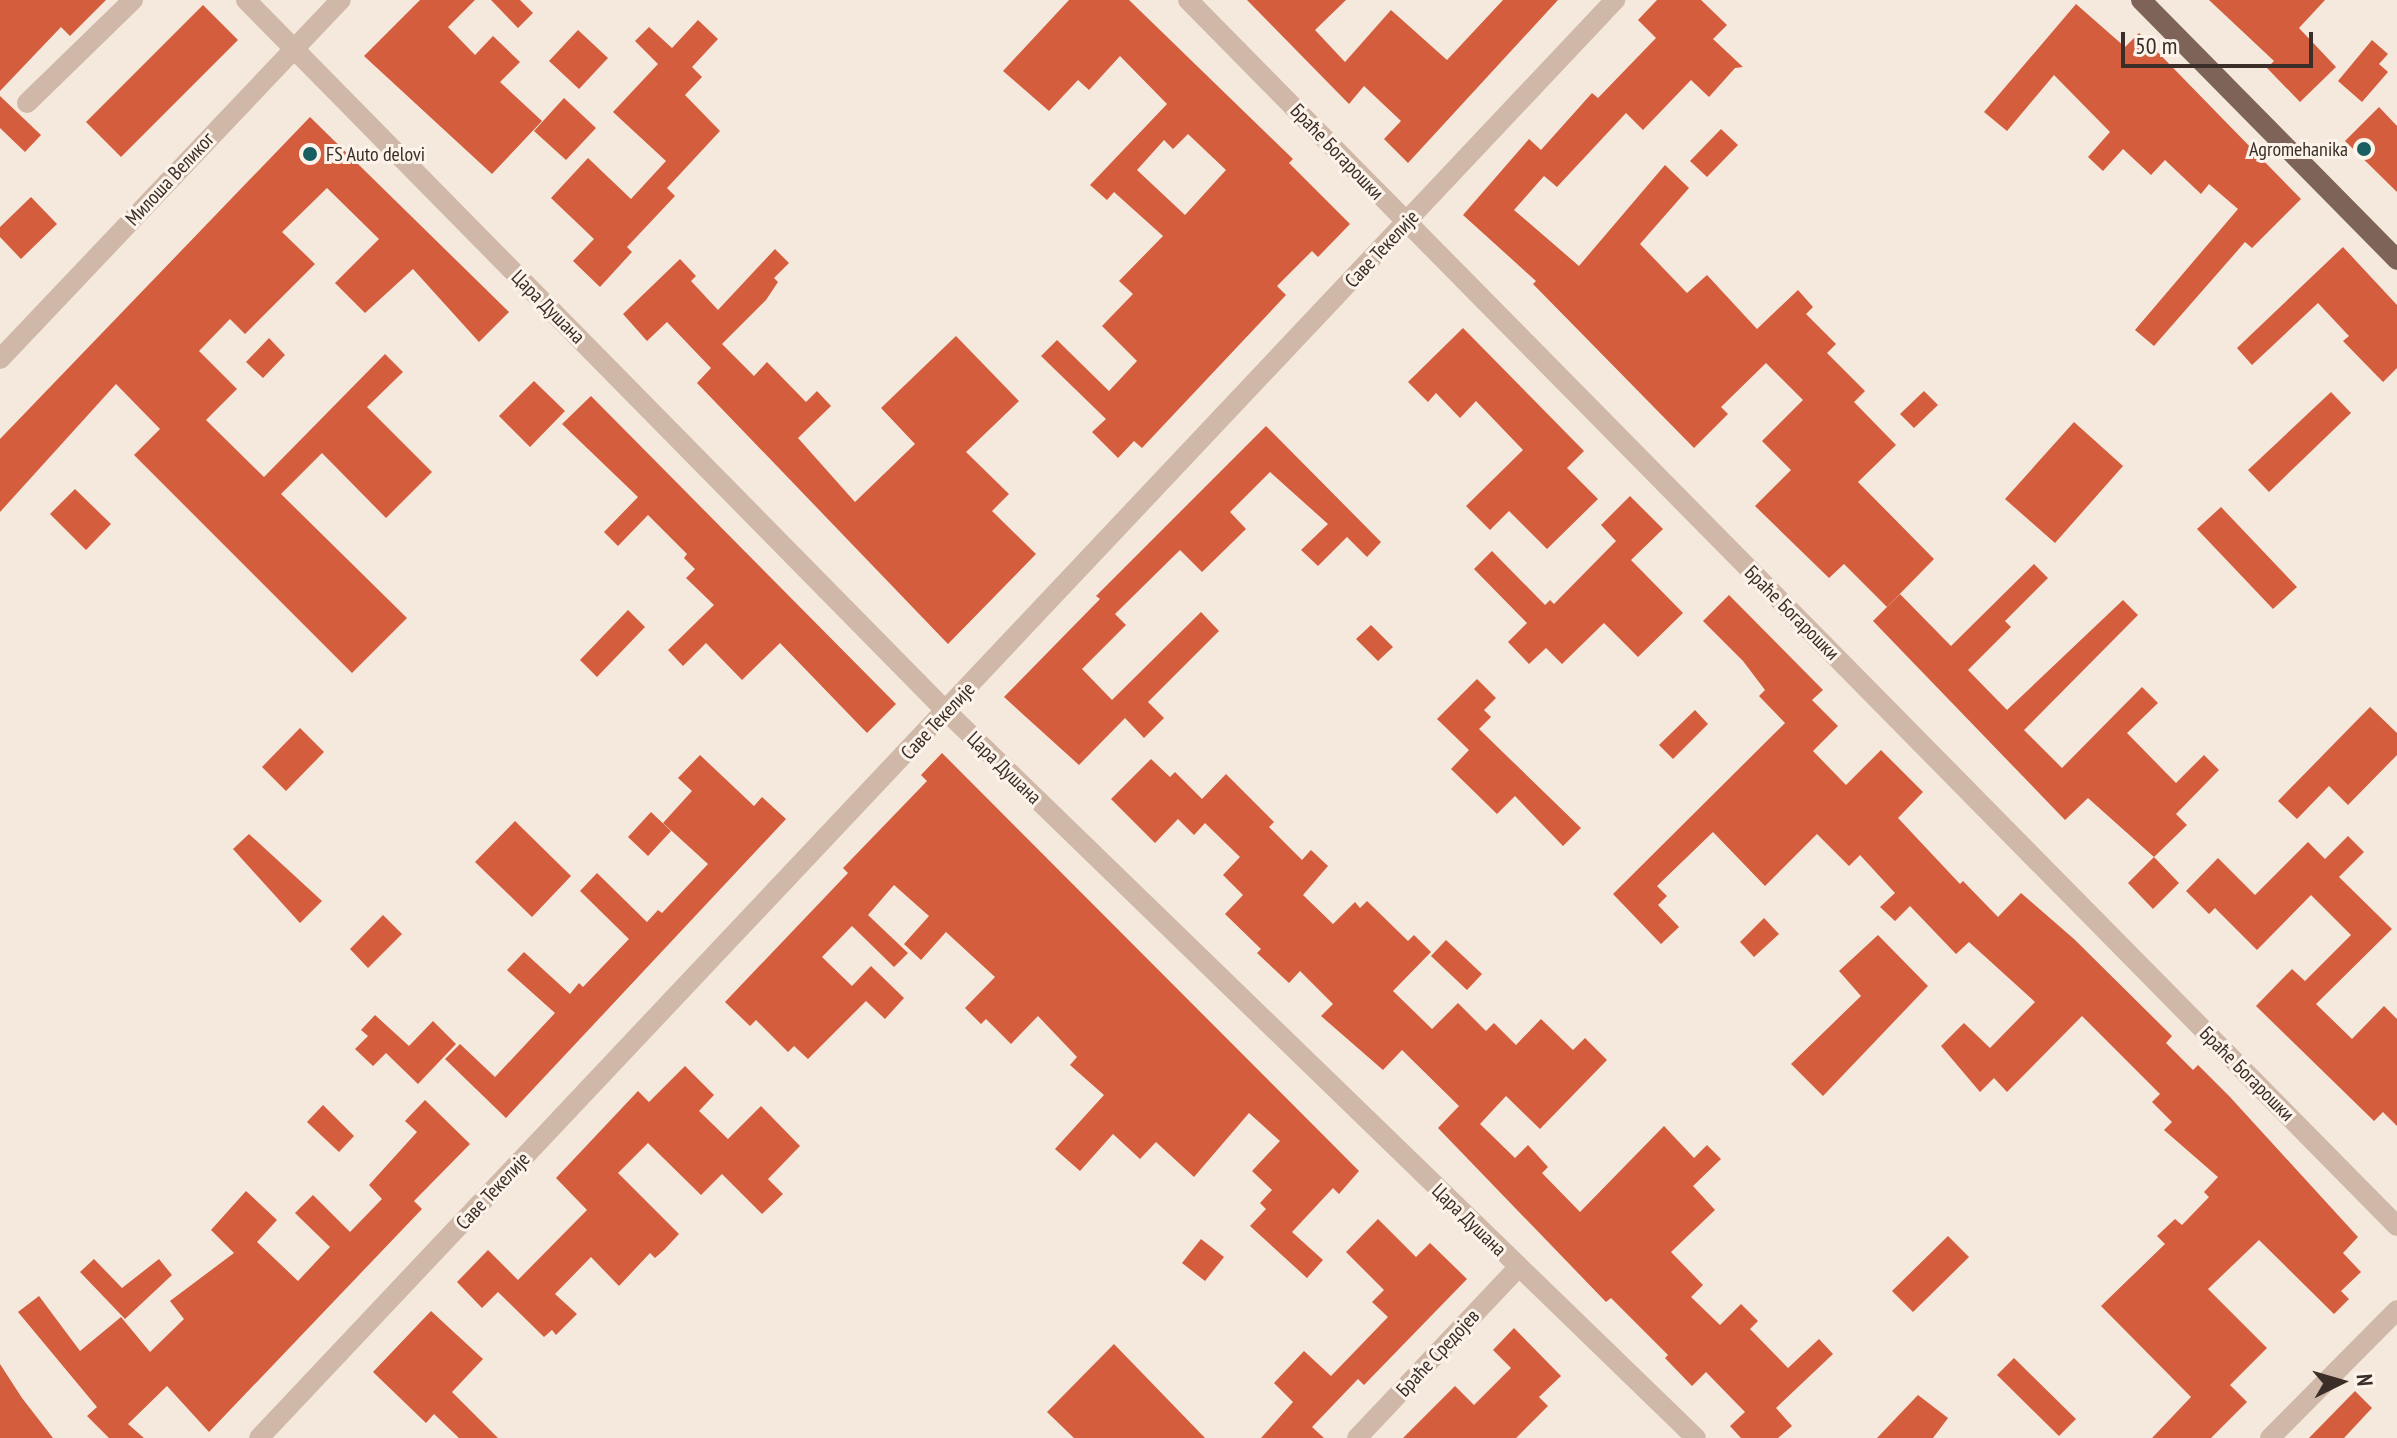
<!DOCTYPE html>
<meta charset="utf-8">
<style>
body{margin:0}
#map{position:relative;width:2397px;height:1438px;overflow:hidden;background:#f5e9dd;font-family:"PT Sans Narrow",sans-serif}
div>[style]{position:absolute}
[style*='--x']{left:calc(var(--x)*1px);top:calc(var(--y)*1px);width:calc(var(--w)*1px);rotate:calc(var(--a)*1deg)}
.building>*{inset:0;background:#d35d3d}
.minor>*{height:20px;margin:-10px;padding:0 10px;transform-origin:10px;border-radius:10px;background:#cfb8a7}
.major>*{height:20px;margin:-10px;padding:0 10px;transform-origin:10px;border-radius:10px;background:#7e6358}
.dots>*{width:22px;height:22px;translate:-50% -50%;box-sizing:border-box;border:4px solid #fcf3ea;border-radius:50%}
span{translate:-50% -50%;white-space:nowrap;text-align:center;line-height:1.15;-webkit-text-stroke:6px #fcf3ea;paint-order:stroke}
.poi-label{font-size:20px;color:#3b2e28}
.right{translate:-100% -50%;text-align:right}
.left{translate:0 -50%;text-align:left}
.street-label{font-size:20px;color:#3b2e28}
.north{position:absolute;left:2301px;top:1342px;width:80px;height:80px;-webkit-text-stroke:6px #fcf3ea;paint-order:stroke;rotate:85deg;font-size:22px;font-weight:700;line-height:32px;text-align:center;color:#3b2e28}
.north::after{content:'';display:block;margin:auto;width:28px;height:36px;background:#3b2e28;clip-path:polygon(50% 0,100% 100%,50% 72%,0 100%)}
.scale{position:absolute;left:2121px;top:32px;width:192px;height:36px;box-sizing:border-box;border:4px solid #3b2e28;border-top:0;padding-left:10px;font-size:24px;line-height:28px;white-space:nowrap;color:#3b2e28;-webkit-text-stroke:6px #fcf3ea;paint-order:stroke}
</style>
<div id="map">
<div class="building">
<i style="clip-path:polygon(0 0,106px 0,70px 36px,61px 27px,0 91px)"></i>
<i style="clip-path:polygon(420px 0,475px 0,448px 27px,475px 55px,493px 36px,520px 62px,500px 82px,542px 121px,492px 174px,364px 56px)"></i>
<i style="clip-path:polygon(491px 0,520px 0,533px 13px,518px 28px)"></i>
<i style="clip-path:polygon(evenodd,1069px 0,1129px 0,1293px 159px,1289px 163px,1350px 224px,1318px 257px,1312px 251px,1277px 286px,1286px 295px,1142px 448px,1134px 441px,1118px 458px,1092px 432px,1106px 419px,1041px 356px,1057px 340px,1109px 391px,1137px 361px,1102px 326px,1133px 294px,1119px 281px,1163px 236px,1114px 192px,1107px 200px,1090px 185px,1167px 104px,1120px 56px,1089px 90px,1078px 80px,1049px 111px,1003px 71px,1069px 0,1188px 134px,1226px 170px,1185px 215px,1137px 170px,1164px 140px,1173px 149px,1188px 134px)"></i>
<i style="clip-path:polygon(1247px 0,1346px 0,1315px 30px,1345px 62px,1391px 10px,1447px 60px,1503px 0,1558px 0,1408px 163px,1384px 139px,1401px 121px,1364px 86px,1349px 104px)"></i>
<i style="clip-path:polygon(1657px 0,1701px 0,1727px 25px,1713px 39px,1743px 67px,1735px 68px,1709px 97px,1691px 80px,1643px 130px,1626px 113px,1557px 187px,1544px 176px,1514px 210px,1579px 266px,1665px 165px,1689px 188px,1640px 244px,1687px 293px,1707px 275px,1757px 329px,1798px 290px,1813px 307px,1806px 314px,1836px 344px,1827px 353px,1865px 391px,1854px 402px,1896px 445px,1858px 482px,1934px 559px,1887px 607px,1844px 564px,1829px 578px,1755px 506px,1791px 470px,1762px 441px,1803px 400px,1766px 363px,1721px 407px,1728px 414px,1694px 448px,1533px 284px,1536px 281px,1463px 215px,1529px 139px,1541px 150px,1592px 93px,1598px 98px,1656px 38px,1638px 20px)"></i>
<i style="clip-path:polygon(2209px 0,2325px 0,2299px 28px,2336px 67px,2300px 102px,2267px 68px,2274px 61px)"></i>
<i style="clip-path:polygon(2076px 4px,2125px 47px,2139px 33px,2301px 199px,2252px 248px,2245px 242px,2154px 346px,2135px 330px,2238px 209px,2209px 184px,2201px 194px,2165px 160px,2151px 175px,2123px 149px,2103px 171px,2088px 157px,2110px 132px,2054px 75px,2007px 131px,1984px 112px)"></i>
<i style="clip-path:polygon(203px 5px,238px 40px,121px 157px,86px 122px)"></i>
<i style="clip-path:polygon(698px 20px,718px 39px,692px 67px,702px 77px,685px 95px,720px 131px,667px 188px,675px 196px,627px 247px,632px 252px,600px 287px,573px 261px,594px 239px,551px 198px,588px 158px,631px 199px,666px 161px,613px 112px,658px 64px,635px 41px,649px 27px,672px 48px)"></i>
<i style="clip-path:polygon(578px 30px,608px 58px,579px 89px,549px 61px)"></i>
<i style="clip-path:polygon(2372px 40px,2388px 54px,2379px 64px,2388px 72px,2362px 102px,2338px 81px)"></i>
<i style="clip-path:polygon(0 96px,41px 135px,25px 152px,0 128px)"></i>
<i style="clip-path:polygon(564px 98px,596px 128px,566px 160px,534px 131px)"></i>
<i style="clip-path:polygon(2379px 107px,2397px 126px,2397px 192px,2345px 141px)"></i>
<i style="clip-path:polygon(310px 117px,509px 312px,479px 342px,413px 269px,365px 313px,335px 283px,379px 239px,327px 188px,282px 232px,315px 264px,245px 334px,230px 319px,199px 351px,237px 389px,206px 420px,264px 477px,385px 354px,403px 372px,367px 407px,432px 472px,386px 518px,322px 453px,281px 494px,407px 618px,352px 673px,134px 455px,160px 429px,116px 384px,0 512px,0 439px)"></i>
<i style="clip-path:polygon(1721px 129px,1738px 145px,1707px 177px,1690px 161px)"></i>
<i style="clip-path:polygon(31px 197px,57px 224px,21px 259px,0 237px,0 227px)"></i>
<i style="clip-path:polygon(2343px 247px,2397px 305px,2397px 368px,2383px 382px,2343px 341px,2349px 336px,2318px 303px,2252px 365px,2237px 348px)"></i>
<i style="clip-path:polygon(775px 249px,789px 263px,774px 278px,778px 282px,766px 300px,722px 344px,754px 376px,767px 362px,806px 402px,817px 391px,831px 406px,798px 438px,855px 502px,915px 444px,881px 408px,956px 336px,1019px 401px,966px 452px,1009px 494px,992px 511px,1036px 554px,948px 644px,697px 383px,711px 368px,667px 322px,647px 341px,623px 314px,680px 259px,696px 276px,691px 281px,718px 310px)"></i>
<i style="clip-path:polygon(1463px 328px,1584px 451px,1567px 468px,1598px 499px,1547px 549px,1509px 511px,1490px 530px,1466px 506px,1523px 450px,1476px 401px,1460px 418px,1436px 393px,1428px 402px,1408px 382px)"></i>
<i style="clip-path:polygon(269px 338px,285px 355px,263px 378px,246px 362px)"></i>
<i style="clip-path:polygon(534px 381px,565px 411px,530px 447px,499px 416px)"></i>
<i style="clip-path:polygon(1924px 391px,1938px 405px,1914px 428px,1900px 414px)"></i>
<i style="clip-path:polygon(2331px 392px,2351px 413px,2269px 492px,2248px 470px)"></i>
<i style="clip-path:polygon(591px 396px,896px 704px,867px 733px,780px 643px,742px 680px,706px 643px,683px 666px,668px 650px,714px 605px,686px 578px,695px 569px,684px 558px,687px 554px,648px 515px,618px 546px,604px 532px,638px 497px,562px 424px)"></i>
<i style="clip-path:polygon(2074px 422px,2123px 466px,2055px 543px,2005px 499px)"></i>
<i style="clip-path:polygon(1266px 426px,1381px 542px,1367px 557px,1347px 537px,1318px 566px,1301px 550px,1328px 524px,1270px 472px,1230px 512px,1246px 529px,1202px 572px,1180px 550px,1115px 614px,1126px 625px,1082px 669px,1112px 700px,1201px 612px,1219px 631px,1148px 702px,1164px 718px,1144px 738px,1125px 718px,1079px 765px,1004px 697px,1100px 599px,1096px 596px)"></i>
<i style="clip-path:polygon(75px 489px,111px 524px,86px 550px,50px 514px)"></i>
<i style="clip-path:polygon(1630px 496px,1663px 529px,1631px 560px,1683px 613px,1638px 657px,1604px 623px,1562px 664px,1546px 648px,1529px 664px,1508px 642px,1527px 623px,1474px 569px,1492px 551px,1545px 605px,1550px 600px,1554px 604px,1616px 541px,1601px 525px)"></i>
<i style="clip-path:polygon(2221px 507px,2297px 587px,2273px 609px,2197px 529px)"></i>
<i style="clip-path:polygon(2034px 564px,2048px 578px,2005px 621px,2011px 627px,1968px 670px,2007px 710px,2123px 600px,2138px 615px,2024px 730px,2062px 768px,2142px 687px,2158px 703px,2127px 733px,2176px 783px,2204px 755px,2219px 770px,2176px 814px,2187px 825px,2154px 857px,2088px 798px,2065px 820px,1873px 621px,1900px 594px,1951px 646px)"></i>
<i style="clip-path:polygon(1729px 595px,1823px 690px,1812px 700px,1838px 726px,1813px 751px,1846px 785px,1881px 750px,1923px 792px,1898px 818px,1960px 884px,1963px 881px,1998px 917px,2021px 893px,2074px 939px,2172px 1036px,2166px 1043px,2193px 1070px,2198px 1065px,2230px 1097px,2358px 1237px,2343px 1253px,2361px 1272px,2341px 1291px,2349px 1299px,2334px 1314px,2259px 1240px,2208px 1289px,2267px 1348px,2230px 1385px,2247px 1402px,2211px 1438px,2152px 1438px,2191px 1397px,2101px 1306px,2165px 1244px,2157px 1236px,2175px 1219px,2182px 1225px,2209px 1197px,2204px 1192px,2218px 1177px,2164px 1130px,2172px 1122px,2152px 1102px,2160px 1094px,2082px 1016px,2007px 1092px,1994px 1078px,1980px 1092px,1941px 1046px,1964px 1023px,1990px 1048px,2035px 1002px,1969px 942px,1956px 954px,1910px 906px,1895px 921px,1880px 907px,1895px 893px,1860px 855px,1849px 866px,1817px 834px,1765px 886px,1713px 832px,1657px 886px,1667px 896px,1658px 905px,1679px 927px,1661px 944px,1613px 894px,1785px 723px,1759px 696px,1765px 690px,1743px 661px,1703px 621px)"></i>
<i style="clip-path:polygon(628px 610px,645px 627px,597px 677px,580px 660px)"></i>
<i style="clip-path:polygon(1371px 625px,1393px 647px,1378px 661px,1356px 639px)"></i>
<i style="clip-path:polygon(1477px 679px,1496px 698px,1484px 710px,1491px 717px,1479px 729px,1581px 828px,1563px 846px,1515px 796px,1497px 814px,1451px 769px,1469px 750px,1437px 719px)"></i>
<i style="clip-path:polygon(2370px 707px,2397px 733px,2397px 755px,2348px 805px,2329px 786px,2297px 819px,2278px 801px)"></i>
<i style="clip-path:polygon(1695px 710px,1708px 724px,1673px 759px,1659px 745px)"></i>
<i style="clip-path:polygon(300px 728px,324px 752px,286px 791px,262px 767px)"></i>
<i style="clip-path:polygon(942px 753px,1359px 1171px,1339px 1194px,1333px 1188px,1292px 1232px,1323px 1260px,1307px 1278px,1250px 1226px,1266px 1209px,1260px 1203px,1272px 1190px,1252px 1171px,1280px 1141px,1249px 1113px,1194px 1177px,1156px 1142px,1140px 1159px,1113px 1134px,1080px 1171px,1055px 1149px,1104px 1095px,1070px 1065px,1077px 1057px,1038px 1016px,1011px 1044px,986px 1019px,981px 1024px,965px 1008px,995px 977px,946px 932px,921px 960px,904px 944px,929px 916px,894px 885px,868px 915px,908px 953px,894px 967px,852px 926px,822px 957px,852px 986px,871px 966px,904px 998px,885px 1019px,866px 1001px,808px 1059px,794px 1046px,788px 1052px,756px 1020px,750px 1026px,725px 1002px,848px 873px,843px 868px,927px 781px,921px 775px)"></i>
<i style="clip-path:polygon(700px 755px,754px 806px,762px 797px,786px 819px,506px 1118px,445px 1059px,460px 1044px,495px 1077px,555px 1013px,507px 970px,524px 952px,570px 994px,579px 983px,583px 987px,629px 939px,580px 891px,597px 873px,647px 922px,658px 910px,662px 913px,708px 864px,663px 823px,692px 791px,678px 778px)"></i>
<i style="clip-path:polygon(1151px 759px,1170px 777px,1175px 772px,1202px 799px,1226px 774px,1274px 822px,1269px 827px,1302px 860px,1311px 850px,1328px 866px,1303px 895px,1333px 924px,1355px 902px,1360px 908px,1367px 901px,1408px 941px,1414px 935px,1431px 952px,1393px 991px,1432px 1029px,1458px 1003px,1486px 1031px,1494px 1023px,1516px 1045px,1541px 1019px,1573px 1050px,1585px 1038px,1607px 1060px,1540px 1129px,1506px 1096px,1480px 1124px,1515px 1158px,1528px 1145px,1548px 1167px,1542px 1173px,1580px 1212px,1664px 1126px,1694px 1158px,1707px 1145px,1721px 1159px,1693px 1186px,1715px 1210px,1671px 1252px,1703px 1285px,1691px 1297px,1720px 1325px,1741px 1304px,1758px 1321px,1750px 1329px,1788px 1368px,1819px 1339px,1833px 1354px,1776px 1408px,1792px 1426px,1778px 1438px,1741px 1438px,1730px 1426px,1745px 1412px,1706px 1372px,1692px 1386px,1665px 1358px,1668px 1355px,1611px 1298px,1606px 1302px,1438px 1128px,1459px 1106px,1402px 1050px,1383px 1070px,1321px 1016px,1333px 1004px,1300px 971px,1289px 983px,1257px 953px,1261px 949px,1225px 914px,1243px 895px,1223px 875px,1240px 857px,1205px 823px,1194px 835px,1178px 819px,1155px 843px,1111px 799px)"></i>
<i style="clip-path:polygon(651px 812px,671px 831px,648px 856px,628px 837px)"></i>
<i style="clip-path:polygon(515px 821px,571px 876px,532px 917px,475px 862px)"></i>
<i style="clip-path:polygon(249px 834px,322px 901px,300px 923px,233px 849px)"></i>
<i style="clip-path:polygon(2348px 836px,2364px 852px,2339px 877px,2392px 929px,2316px 1004px,2352px 1039px,2384px 1006px,2397px 1019px,2397px 1126px,2383px 1112px,2374px 1121px,2256px 1006px,2292px 969px,2305px 981px,2351px 935px,2311px 895px,2257px 950px,2215px 908px,2209px 914px,2186px 891px,2218px 858px,2255px 895px,2308px 842px,2325px 859px)"></i>
<i style="clip-path:polygon(2154px 857px,2179px 883px,2153px 909px,2128px 883px)"></i>
<i style="clip-path:polygon(383px 915px,402px 934px,368px 968px,350px 949px)"></i>
<i style="clip-path:polygon(1764px 918px,1779px 934px,1754px 957px,1740px 942px)"></i>
<i style="clip-path:polygon(1878px 935px,1928px 986px,1823px 1096px,1791px 1064px,1861px 996px,1839px 971px)"></i>
<i style="clip-path:polygon(1446px 940px,1482px 974px,1467px 990px,1431px 956px)"></i>
<i style="clip-path:polygon(375px 1015px,409px 1046px,433px 1021px,456px 1044px,418px 1084px,386px 1053px,373px 1066px,355px 1049px,368px 1036px,361px 1030px)"></i>
<i style="clip-path:polygon(685px 1066px,714px 1095px,699px 1111px,728px 1139px,761px 1106px,800px 1146px,768px 1179px,783px 1194px,762px 1214px,722px 1174px,701px 1195px,648px 1143px,618px 1173px,679px 1234px,664px 1250px,655px 1258px,650px 1253px,619px 1286px,591px 1257px,555px 1294px,577px 1314px,556px 1335px,552px 1330px,544px 1337px,498px 1292px,482px 1308px,457px 1282px,488px 1250px,518px 1280px,587px 1210px,556px 1178px,638px 1091px,649px 1102px)"></i>
<i style="clip-path:polygon(425px 1100px,470px 1144px,414px 1201px,422px 1209px,209px 1432px,167px 1386px,128px 1424px,144px 1438px,109px 1438px,87px 1416px,97px 1407px,18px 1312px,39px 1296px,80px 1351px,121px 1317px,150px 1352px,184px 1319px,170px 1301px,234px 1253px,211px 1230px,246px 1191px,277px 1220px,257px 1242px,298px 1281px,330px 1247px,295px 1213px,313px 1195px,350px 1232px,382px 1199px,369px 1185px,417px 1132px,405px 1121px)"></i>
<i style="clip-path:polygon(323px 1105px,354px 1136px,339px 1152px,307px 1122px)"></i>
<i style="clip-path:polygon(1378px 1219px,1416px 1257px,1430px 1243px,1467px 1279px,1364px 1385px,1358px 1379px,1312px 1427px,1324px 1438px,1261px 1438px,1293px 1402px,1274px 1383px,1304px 1351px,1331px 1376px,1388px 1317px,1372px 1302px,1384px 1290px,1346px 1252px)"></i>
<i style="clip-path:polygon(1948px 1236px,1969px 1257px,1913px 1312px,1892px 1291px)"></i>
<i style="clip-path:polygon(1201px 1239px,1224px 1257px,1205px 1281px,1182px 1263px)"></i>
<i style="clip-path:polygon(94px 1259px,122px 1288px,159px 1259px,172px 1275px,125px 1319px,80px 1272px)"></i>
<i style="clip-path:polygon(431px 1311px,483px 1359px,452px 1392px,498px 1438px,459px 1438px,434px 1414px,426px 1423px,373px 1372px)"></i>
<i style="clip-path:polygon(1514px 1328px,1561px 1376px,1539px 1397px,1548px 1406px,1516px 1438px,1403px 1438px,1455px 1386px,1474px 1405px,1511px 1368px,1493px 1350px)"></i>
<i style="clip-path:polygon(1114px 1344px,1205px 1438px,1074px 1438px,1047px 1412px)"></i>
<i style="clip-path:polygon(2014px 1358px,2076px 1419px,2059px 1436px,1997px 1375px)"></i>
<i style="clip-path:polygon(0 1364px,22px 1398px,53px 1438px,0 1438px)"></i>
<i style="clip-path:polygon(2355px 1391px,2372px 1408px,2344px 1438px,2309px 1438px)"></i>
<i style="clip-path:polygon(1918px 1395px,1948px 1418px,1933px 1438px,1877px 1438px)"></i>
</div>
<div class="minor">
<i style="--x:246;--y:0;--w:999;--a:45.45"></i>
<i style="--x:947;--y:712;--w:1043;--a:44.11"></i>
<i style="--x:1188;--y:0;--w:1722;--a:45.4"></i>
<i style="--x:27;--y:103;--w:148;--a:-44.2"></i>
<i style="--x:0;--y:359;--w:495;--a:-46.5"></i>
<i style="--x:259;--y:1438;--w:1977;--a:-46.68"></i>
<i style="--x:1357;--y:1438;--w:234;--a:-46.6"></i>
<i style="--x:2270;--y:1438;--w:180;--a:-45.2"></i>
</div>
<div class="major">
<i style="--x:2141;--y:0;--w:365;--a:45.4"></i>
</div>
<div class="dots">
<i style="left:2364px;top:149px;background:#195f61"></i>
<i style="left:310px;top:154px;background:#195f61"></i>
</div>
<div class="poi-label">
<span class="right" style="left:2348px;top:149px">Agromehanika</span>
<span class="left" style="left:326px;top:154px">FS Auto delovi</span>
</div>
<div class="street-label">
<span style="left:1337px;top:152px;rotate:46deg">Браће Богарошки</span>
<span style="left:170px;top:179px;rotate:-47deg">Милоша Великог</span>
<span style="left:1382px;top:249px;rotate:-47deg">Саве Текелије</span>
<span style="left:548px;top:307px;rotate:45deg">Цара Душана</span>
<span style="left:1792px;top:613px;rotate:45deg">Браће Богарошки</span>
<span style="left:938px;top:721px;rotate:-47deg">Саве Текелије</span>
<span style="left:1004px;top:768px;rotate:44deg">Цара Душана</span>
<span style="left:2247px;top:1074px;rotate:45deg">Браће Богарошки</span>
<span style="left:493px;top:1191px;rotate:-47deg">Саве Текелије</span>
<span style="left:1469px;top:1220px;rotate:44deg">Цара Душана</span>
<span style="left:1438px;top:1353px;rotate:-47deg">Браће Средојев</span>
</div>
<div class="north">N</div>
<div class="scale">50 m</div>
</div>
